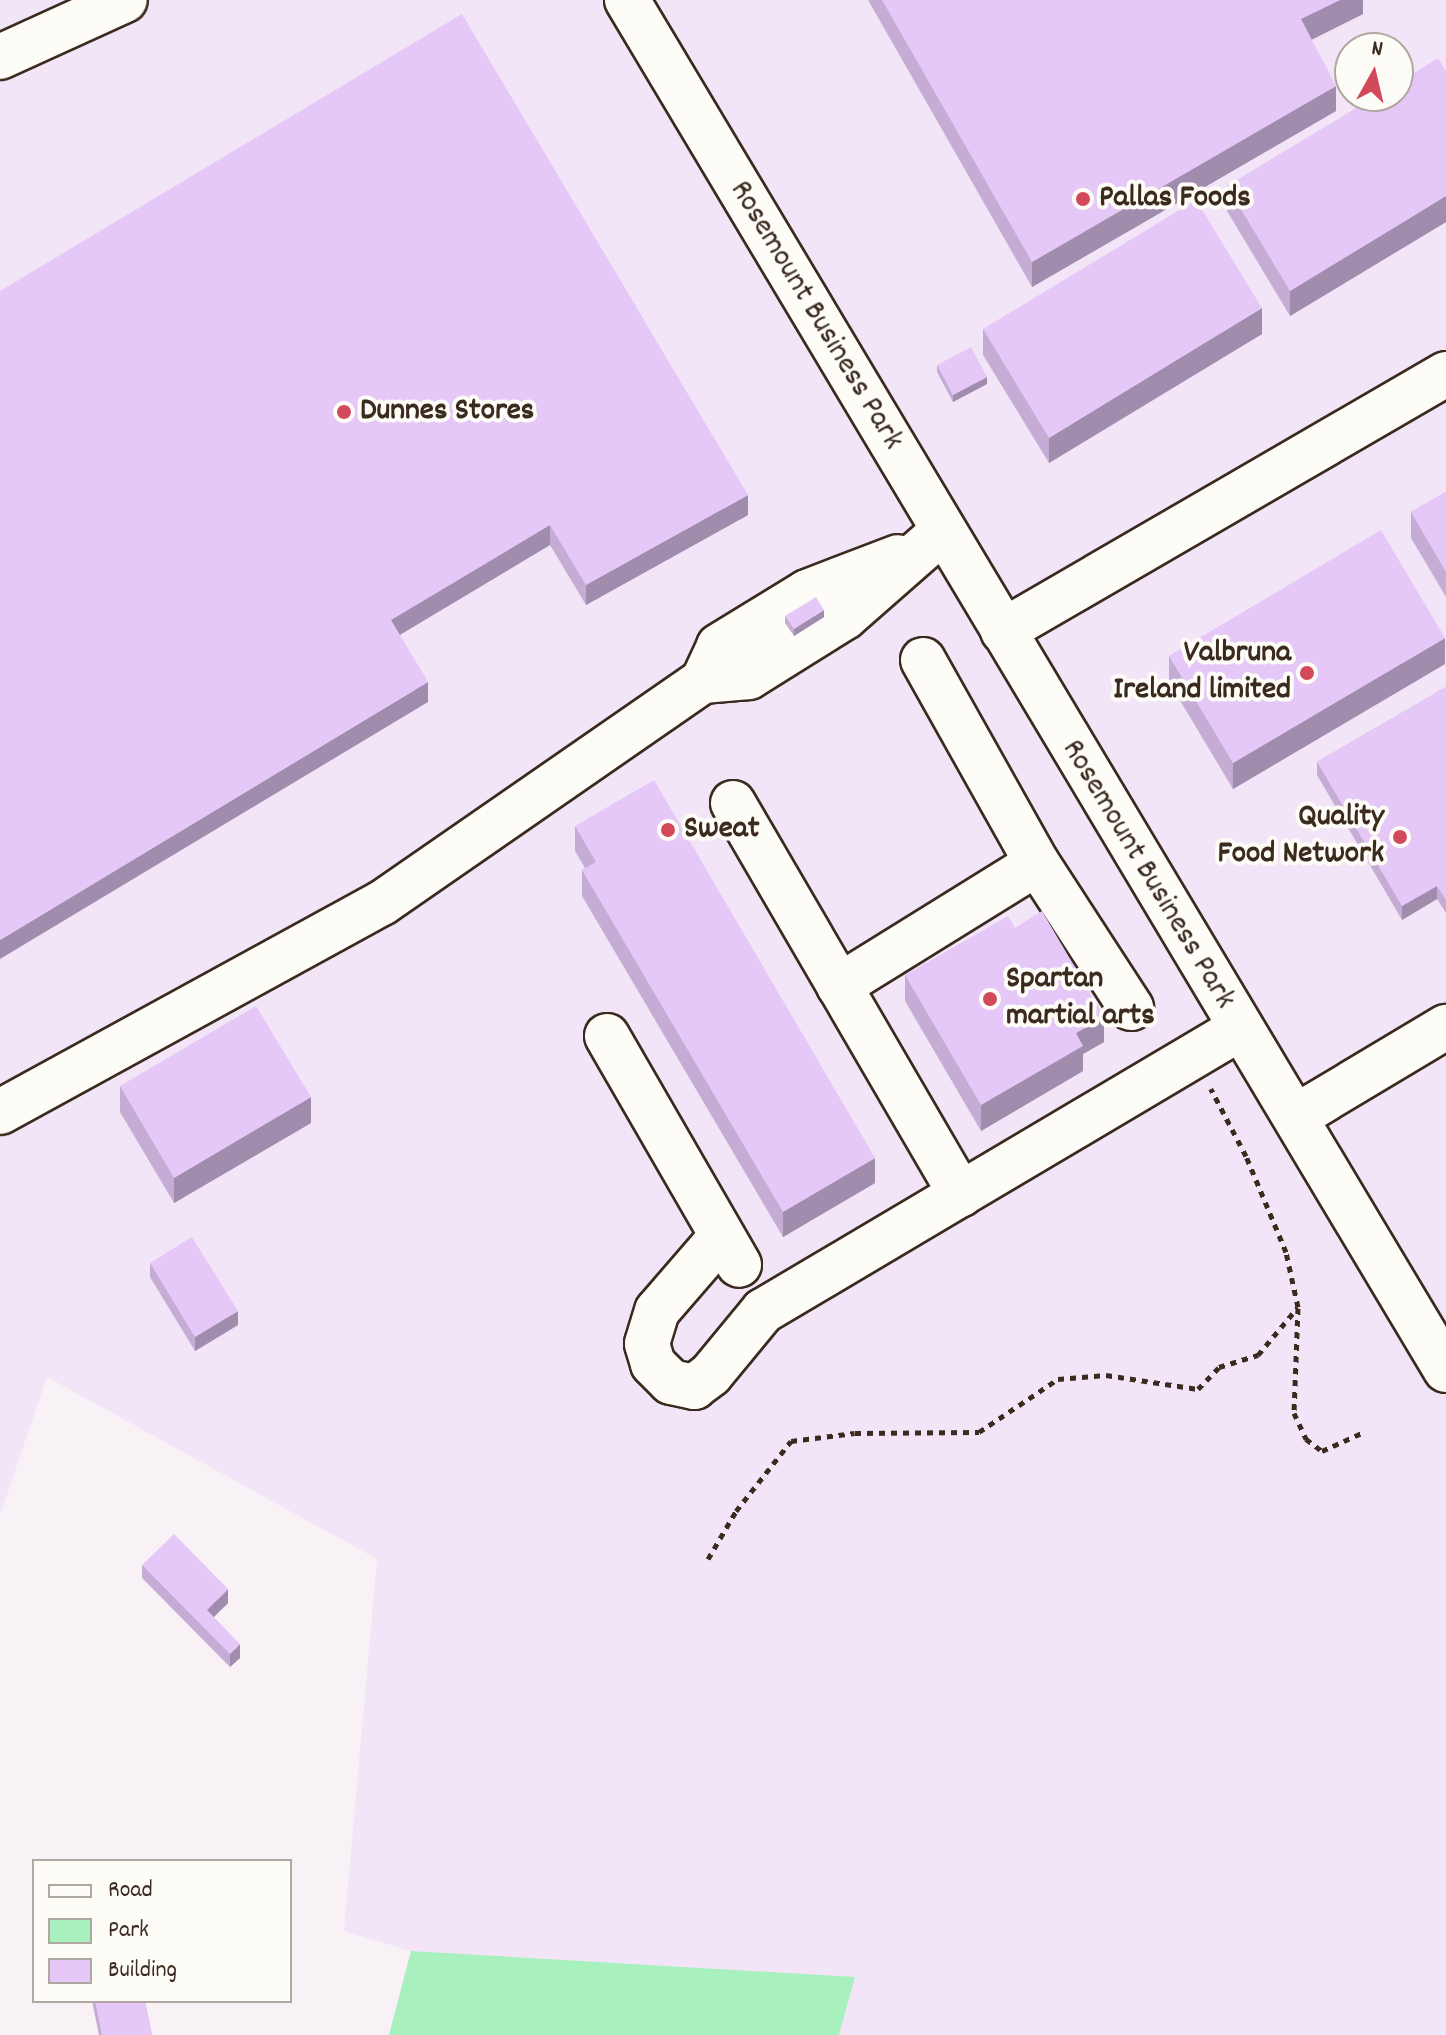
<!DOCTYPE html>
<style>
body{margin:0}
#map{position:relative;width:1446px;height:2035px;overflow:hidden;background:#f8f2f7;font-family:Dekko,sans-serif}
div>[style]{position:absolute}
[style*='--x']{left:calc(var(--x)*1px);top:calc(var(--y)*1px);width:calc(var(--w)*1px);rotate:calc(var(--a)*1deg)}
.built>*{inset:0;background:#f2e5f7}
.green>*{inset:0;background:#a8f0be}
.path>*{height:5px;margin-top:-2.5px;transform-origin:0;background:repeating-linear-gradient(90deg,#3b2a1e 0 6px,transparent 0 12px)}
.roads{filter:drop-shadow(2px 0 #3b2a1e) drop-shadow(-2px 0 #3b2a1e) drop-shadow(0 2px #3b2a1e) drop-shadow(0 -2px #3b2a1e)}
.minor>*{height:44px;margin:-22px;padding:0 22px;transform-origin:22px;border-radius:22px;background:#fdfcf7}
.wall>*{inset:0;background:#c5acd4}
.shaded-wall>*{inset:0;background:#a08cad}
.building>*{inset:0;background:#e5c8f7}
.dots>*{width:22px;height:22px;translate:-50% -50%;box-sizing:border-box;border:4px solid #fdfcf7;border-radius:50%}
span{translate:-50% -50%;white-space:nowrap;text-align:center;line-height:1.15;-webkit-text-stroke:8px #fdfcf7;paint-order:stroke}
.poi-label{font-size:32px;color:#3b2a1e;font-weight:700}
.left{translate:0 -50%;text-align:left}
.right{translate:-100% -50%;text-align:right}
.street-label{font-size:32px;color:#3b2a1e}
.legend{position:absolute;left:32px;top:1859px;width:260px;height:144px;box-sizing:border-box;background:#fdfcf7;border:2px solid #afa8a0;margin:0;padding:10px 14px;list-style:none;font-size:24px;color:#3b2a1e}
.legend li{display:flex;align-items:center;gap:16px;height:40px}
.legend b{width:40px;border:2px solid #afa8a0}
.north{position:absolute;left:1334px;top:32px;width:80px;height:80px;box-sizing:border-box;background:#fdfcf7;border:2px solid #afa8a0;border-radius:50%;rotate:8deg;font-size:22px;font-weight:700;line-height:32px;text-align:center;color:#3b2a1e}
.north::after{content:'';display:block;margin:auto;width:28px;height:36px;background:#d1495b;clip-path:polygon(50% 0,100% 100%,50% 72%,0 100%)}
</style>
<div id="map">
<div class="built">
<i style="clip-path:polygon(evenodd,0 0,1446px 0,1446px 2035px,839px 2035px,855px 1978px,411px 1951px,344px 1931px,377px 1559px,47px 1377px,0 1515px,0 0,1350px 48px,1398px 48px,1398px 96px,1350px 96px,1350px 48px)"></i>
</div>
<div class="green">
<i style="clip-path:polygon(411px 1951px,855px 1977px,839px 2035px,389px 2035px)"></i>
</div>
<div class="path">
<i style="--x:1298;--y:1308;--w:105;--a:92.2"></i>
<i style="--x:1294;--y:1413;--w:29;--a:65"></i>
<i style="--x:1306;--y:1439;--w:20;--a:37"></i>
<i style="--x:1322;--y:1451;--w:46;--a:-24.3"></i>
<i style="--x:708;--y:1559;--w:56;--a:-59.7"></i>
<i style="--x:736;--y:1511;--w:89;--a:-51.8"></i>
<i style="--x:791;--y:1441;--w:64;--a:-7.1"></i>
<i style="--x:855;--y:1433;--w:124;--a:-0.5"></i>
<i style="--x:979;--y:1432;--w:95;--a:-33.9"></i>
<i style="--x:1058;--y:1379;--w:48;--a:-4.8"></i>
<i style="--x:1106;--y:1375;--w:93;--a:8.7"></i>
<i style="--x:1198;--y:1389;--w:30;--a:-46"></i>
<i style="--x:1219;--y:1367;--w:41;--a:-17.1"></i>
<i style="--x:1258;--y:1355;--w:62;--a:-50.2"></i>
<i style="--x:1298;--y:1307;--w:56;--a:-102.3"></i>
<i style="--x:1286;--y:1252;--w:104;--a:-112.6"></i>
<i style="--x:1246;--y:1156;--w:76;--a:-117.6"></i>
</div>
<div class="roads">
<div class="minor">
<i style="--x:627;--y:0;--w:1596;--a:59.13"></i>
<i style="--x:0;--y:57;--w:137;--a:-24.5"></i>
<i style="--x:1003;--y:631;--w:512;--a:-30.12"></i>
<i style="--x:923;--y:660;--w:233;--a:60.7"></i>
<i style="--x:1037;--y:863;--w:173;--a:57"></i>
<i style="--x:703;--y:681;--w:38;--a:-65"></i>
<i style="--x:719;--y:646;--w:103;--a:-31.5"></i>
<i style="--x:807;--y:592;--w:97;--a:-21"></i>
<i style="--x:733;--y:803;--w:453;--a:59.8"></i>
<i style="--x:839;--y:986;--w:233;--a:-31.8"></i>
<i style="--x:607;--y:1036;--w:264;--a:60"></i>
<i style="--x:0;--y:1112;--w:435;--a:-28.7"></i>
<i style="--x:382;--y:903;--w:390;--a:-34.7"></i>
<i style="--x:703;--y:681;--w:46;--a:-5"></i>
<i style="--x:749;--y:677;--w:113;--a:-32"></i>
<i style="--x:845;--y:617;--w:130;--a:-41.3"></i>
<i style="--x:1297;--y:1116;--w:174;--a:-30.9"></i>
<i style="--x:720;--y:1238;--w:96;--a:130.8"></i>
<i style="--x:657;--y:1311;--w:34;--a:107"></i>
<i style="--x:647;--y:1344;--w:21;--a:73"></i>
<i style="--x:653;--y:1364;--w:25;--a:45"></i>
<i style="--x:671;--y:1382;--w:24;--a:12"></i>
<i style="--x:694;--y:1387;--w:21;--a:-37"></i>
<i style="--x:711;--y:1374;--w:82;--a:-50.5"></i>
<i style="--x:763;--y:1311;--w:553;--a:-30.64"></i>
</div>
</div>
<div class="wall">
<i style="clip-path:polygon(868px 0,1363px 0,1363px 14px,1311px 40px,1336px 111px,1032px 287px)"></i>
<i style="clip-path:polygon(1446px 71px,1446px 222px,1290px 316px,1227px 211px,1227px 186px)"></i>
<i style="clip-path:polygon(0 291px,748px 515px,586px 605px,550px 545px,400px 635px,428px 702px)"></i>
<i style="clip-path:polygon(983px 329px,1262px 334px,1049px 463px,983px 355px)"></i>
<i style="clip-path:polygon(937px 365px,987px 384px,953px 402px,937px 372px)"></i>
<i style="clip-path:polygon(1446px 492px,1446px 597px,1411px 538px,1411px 512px)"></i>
<i style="clip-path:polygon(785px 616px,824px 617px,794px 636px,785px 623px)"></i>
<i style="clip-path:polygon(1169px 656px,1445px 664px,1233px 789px,1169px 682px)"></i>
<i style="clip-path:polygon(1446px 687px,1446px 913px,1437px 899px,1402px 920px,1317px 775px,1317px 762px)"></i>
<i style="clip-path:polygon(575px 826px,875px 1183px,783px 1237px,582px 896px,582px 870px,585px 868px,575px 851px)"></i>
<i style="clip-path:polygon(1015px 928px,1104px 1042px,1083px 1054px,1083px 1071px,981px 1131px,905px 1001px,905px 975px)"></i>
<i style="clip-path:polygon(120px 1086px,311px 1123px,174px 1203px,120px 1112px)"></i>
<i style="clip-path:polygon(150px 1263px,238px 1325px,195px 1351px,150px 1277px)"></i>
<i style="clip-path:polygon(142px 1565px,228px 1603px,213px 1617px,240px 1658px,230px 1667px,142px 1578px)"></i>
<i style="clip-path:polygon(92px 2001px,145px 2001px,152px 2035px,99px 2035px)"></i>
</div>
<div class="shaded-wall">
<i style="clip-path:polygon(1340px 0,1363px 0,1363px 14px,1301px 45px,1301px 19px)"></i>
<i style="clip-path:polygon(1336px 86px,1336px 111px,1032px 287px,1032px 262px)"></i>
<i style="clip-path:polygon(1446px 196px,1446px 222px,1290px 316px,1290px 291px)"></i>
<i style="clip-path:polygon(1262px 308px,1262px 334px,1049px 463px,1049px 438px)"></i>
<i style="clip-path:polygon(987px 377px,987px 384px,953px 402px,953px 395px)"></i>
<i style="clip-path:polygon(748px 495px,748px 515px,586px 605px,586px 585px)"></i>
<i style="clip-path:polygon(550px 525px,550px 545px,391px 640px,391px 620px)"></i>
<i style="clip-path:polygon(824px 610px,824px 617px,794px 636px,794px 629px)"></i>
<i style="clip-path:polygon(1445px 638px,1445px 664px,1233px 789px,1233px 763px)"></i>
<i style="clip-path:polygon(428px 682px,428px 702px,0 959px,0 940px)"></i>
<i style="clip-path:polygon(1437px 886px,1437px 899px,1402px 920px,1402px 906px)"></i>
<i style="clip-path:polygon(1104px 1017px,1104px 1042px,1083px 1054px,1083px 1071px,981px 1131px,981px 1105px,1076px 1033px)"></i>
<i style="clip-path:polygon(311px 1097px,311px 1123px,174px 1203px,174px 1178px)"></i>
<i style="clip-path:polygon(875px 1158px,875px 1183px,783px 1237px,783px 1212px)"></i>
<i style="clip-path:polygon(238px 1311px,238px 1325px,195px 1351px,195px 1337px)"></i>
<i style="clip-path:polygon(228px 1589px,228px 1603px,207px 1624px,207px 1610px)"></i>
<i style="clip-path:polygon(240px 1644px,240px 1658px,230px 1667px,230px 1654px)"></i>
</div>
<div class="building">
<i style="clip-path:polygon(882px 0,1340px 0,1301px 19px,1336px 86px,1032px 262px)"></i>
<i style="clip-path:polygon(462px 14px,748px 495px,586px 585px,550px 525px,391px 620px,428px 682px,0 940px,0 291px)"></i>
<i style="clip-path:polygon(1438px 58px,1446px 71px,1446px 196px,1290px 291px,1227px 186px,1376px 96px,1398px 96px,1398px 83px)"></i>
<i style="clip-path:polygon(1196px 200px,1262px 308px,1049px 438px,983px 329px)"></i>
<i style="clip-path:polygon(971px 347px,987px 377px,953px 395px,937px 365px)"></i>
<i style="clip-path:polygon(1446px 492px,1446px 572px,1411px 512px)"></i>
<i style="clip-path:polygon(1381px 530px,1445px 638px,1233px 763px,1169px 656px)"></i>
<i style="clip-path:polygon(816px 597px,824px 610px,794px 629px,785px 616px)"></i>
<i style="clip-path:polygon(1446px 687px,1446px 900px,1437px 886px,1402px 906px,1317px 762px)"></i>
<i style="clip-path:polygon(654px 780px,875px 1158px,783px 1212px,582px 870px,596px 862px,575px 826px)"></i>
<i style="clip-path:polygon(1042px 911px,1104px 1017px,1076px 1033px,1083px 1046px,981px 1105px,905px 975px,1008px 916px,1015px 928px)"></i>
<i style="clip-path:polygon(256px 1006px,311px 1097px,174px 1178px,120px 1086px)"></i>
<i style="clip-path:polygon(192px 1237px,238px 1311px,195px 1337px,150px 1263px)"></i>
<i style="clip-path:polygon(174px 1534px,228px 1589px,207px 1610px,240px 1644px,230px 1654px,142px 1565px)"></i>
<i style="clip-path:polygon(95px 2001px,145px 2001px,152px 2035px,102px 2035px)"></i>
</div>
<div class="dots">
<i style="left:1083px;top:199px;background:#d1495b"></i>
<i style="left:344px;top:412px;background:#d1495b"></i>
<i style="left:1307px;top:673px;background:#d1495b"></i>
<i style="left:668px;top:830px;background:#d1495b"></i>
<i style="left:1400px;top:837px;background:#d1495b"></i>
<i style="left:990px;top:999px;background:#d1495b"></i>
</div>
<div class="poi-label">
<span class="left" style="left:1099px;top:199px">Pallas Foods</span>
<span class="left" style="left:360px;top:412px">Dunnes Stores</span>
<span class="right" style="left:1291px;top:673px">Valbruna<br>Ireland limited</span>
<span class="right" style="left:1384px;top:837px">Quality<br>Food Network</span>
<span class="left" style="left:684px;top:830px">Sweat</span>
<span class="left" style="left:1006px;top:999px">Spartan<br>martial arts</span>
</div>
<div class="street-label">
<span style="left:815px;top:316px;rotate:59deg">Rosemount Business Park</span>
<span style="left:1147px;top:875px;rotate:59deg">Rosemount Business Park</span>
</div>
<ul class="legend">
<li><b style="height:10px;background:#fdfcf7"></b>Road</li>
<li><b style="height:22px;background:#a8f0be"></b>Park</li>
<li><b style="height:22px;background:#e5c8f7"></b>Building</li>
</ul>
<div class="north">N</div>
</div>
